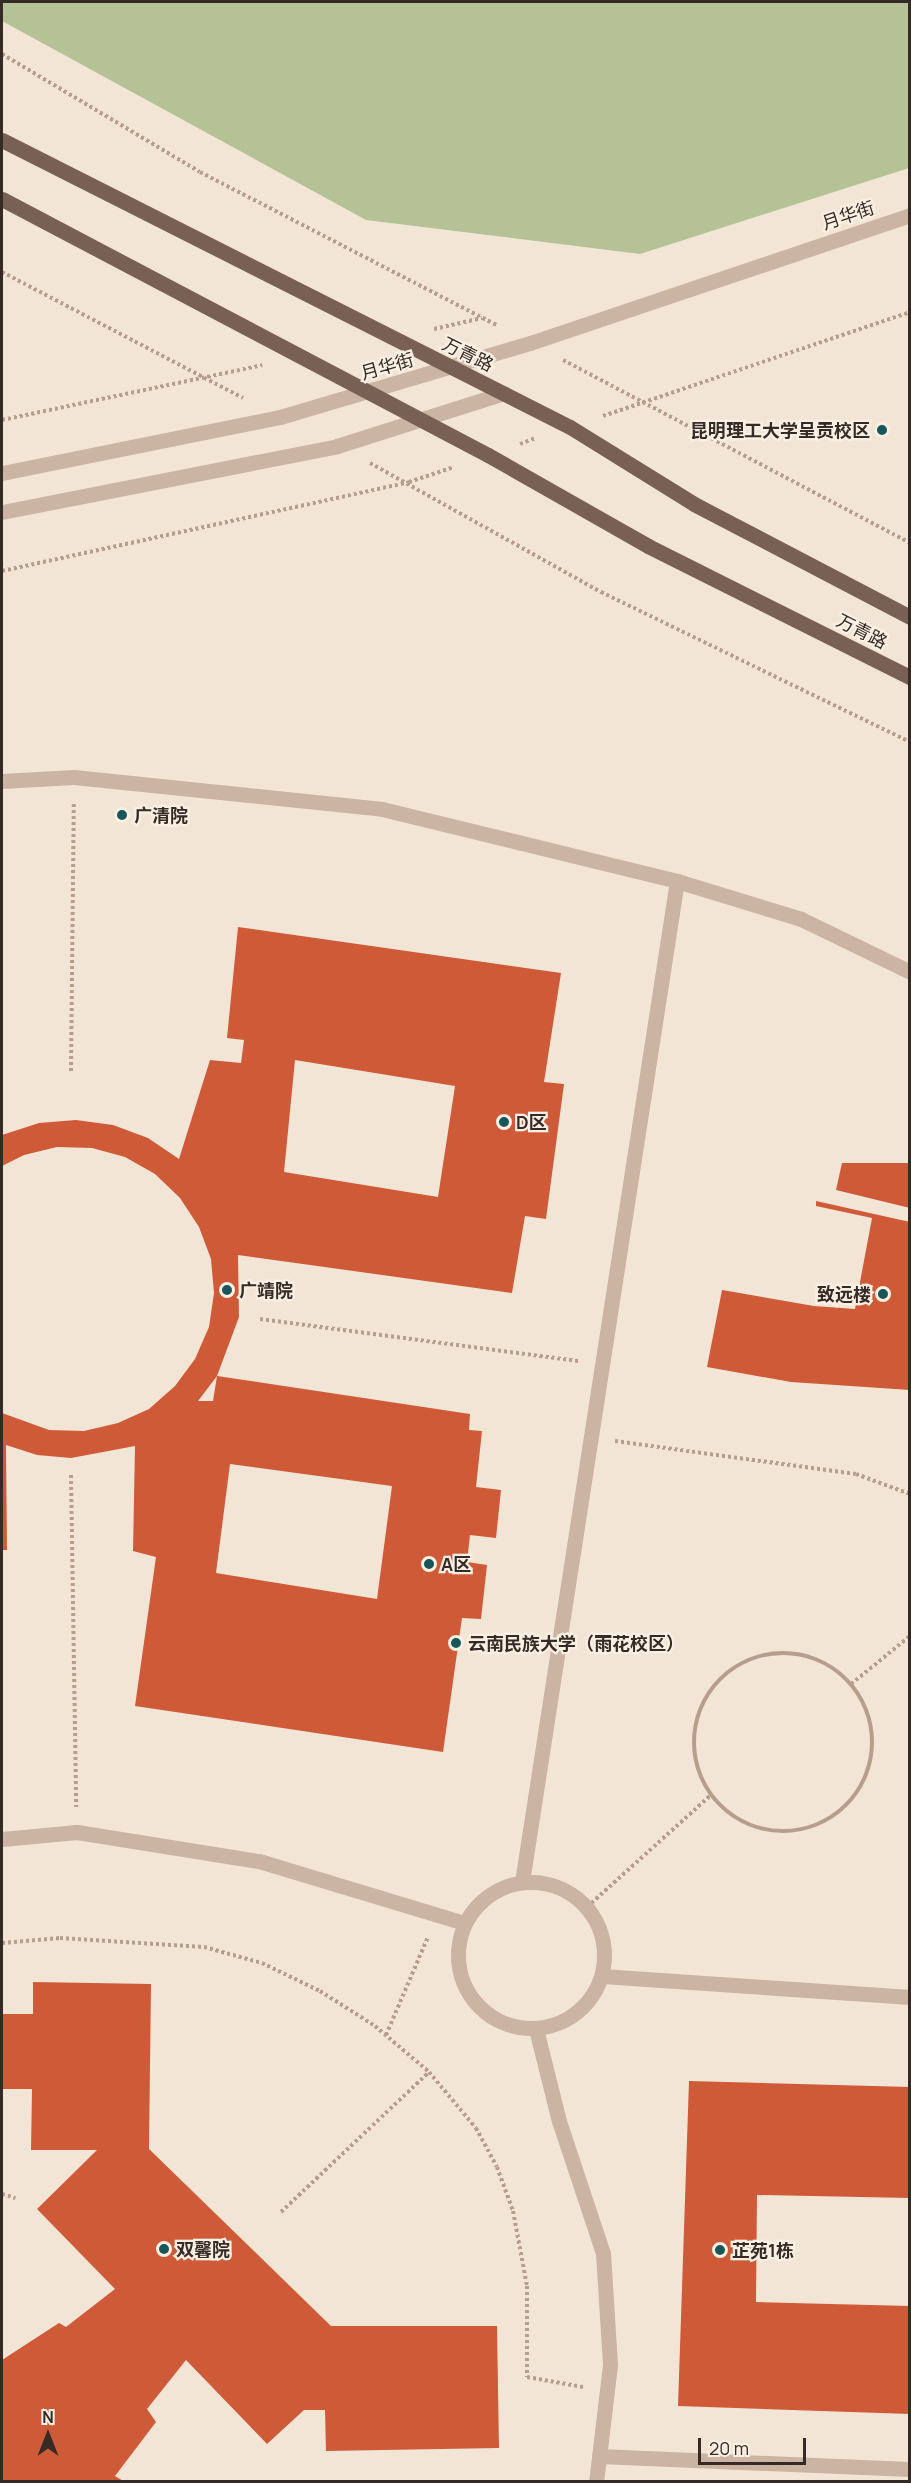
<!DOCTYPE html>
<meta charset="utf-8">
<style>
body{margin:0}
#map{position:relative;width:911px;height:2483px;overflow:hidden;background:#f3e5d6;font-family:Manrope,"Noto Sans SC",sans-serif}
div>[style]{position:absolute}
[style*='--x']{left:calc(var(--x)*1px);top:calc(var(--y)*1px);width:calc(var(--w)*1px);rotate:calc(var(--a)*1deg)}
.green>*{inset:0;background:#b4c296}
.building>*{inset:0;background:#cf5a38}
.path>*{height:4px;margin-top:-2px;transform-origin:0;background:repeating-linear-gradient(90deg,#b79e8c 0 3px,transparent 0 6px)}
.path>.ring{margin:-2px;padding:0;box-sizing:content-box;background:none;border:4px solid #b79e8c;border-radius:50%}
.minor>*{height:15px;margin:-7.5px;padding:0 7.5px;transform-origin:7.5px;border-radius:7.5px;background:#cbb4a2}
.minor>.ring{margin:-7.5px;padding:0;box-sizing:content-box;background:none;border:15px solid #cbb4a2;border-radius:50%}
.major>*{height:15px;margin:-7.5px;padding:0 7.5px;transform-origin:7.5px;border-radius:7.5px;background:#786055}
.dots>*{width:16px;height:16px;translate:-50% -50%;box-sizing:border-box;border:3px solid #faefe3;border-radius:50%}
span{translate:-50% -50%;white-space:nowrap;text-align:center;line-height:1.15;-webkit-text-stroke:4.5px #faefe3;paint-order:stroke}
.street-label{font-size:18px;color:#352a25}
.poi-label{font-size:18px;color:#352a25;font-weight:700}
.right{translate:-100% -50%;text-align:right}
.left{translate:0 -50%;text-align:left}
.frame{position:absolute;inset:0;border:3px solid #352a25;pointer-events:none}
.north{position:absolute;left:18px;top:2405px;width:60px;height:60px;-webkit-text-stroke:4px #faefe3;paint-order:stroke;rotate:0deg;font-size:16px;font-weight:700;line-height:24px;text-align:center;color:#352a25}
.north::after{content:'';display:block;margin:auto;width:21px;height:27px;background:#352a25;clip-path:polygon(50% 0,100% 100%,50% 72%,0 100%)}
.scale{position:absolute;left:698px;top:2438px;width:108px;height:27px;box-sizing:border-box;border:3px solid #352a25;border-top:0;padding-left:8px;font-size:18px;line-height:21px;white-space:nowrap;color:#352a25;-webkit-text-stroke:4px #faefe3;paint-order:stroke}
</style>
<div id="map">
<div class="green">
<i style="clip-path:polygon(2px 2px,909px 2px,909px 168px,640px 254px,366px 220px,2px 21px)"></i>
</div>
<div class="building">
<i style="clip-path:polygon(evenodd,238px 927px,561px 973px,544px 1082px,564px 1084px,546px 1219px,525px 1216px,512px 1293px,238px 1255px,239px 1317px,217px 1376px,198px 1401px,213px 1401px,217px 1376px,470px 1414px,469px 1430px,482px 1431px,476px 1487px,501px 1490px,496px 1538px,470px 1535px,467px 1562px,487px 1565px,481px 1619px,462px 1618px,443px 1752px,135px 1706px,156px 1557px,133px 1551px,135px 1446px,71px 1458px,37px 1455px,6px 1445px,7px 1550px,2px 1550px,2px 1413px,49px 1430px,84px 1431px,118px 1423px,149px 1409px,175px 1386px,195px 1359px,209px 1327px,214px 1293px,211px 1259px,199px 1227px,180px 1198px,155px 1174px,125px 1157px,92px 1148px,57px 1147px,24px 1155px,2px 1166px,2px 1135px,39px 1123px,76px 1120px,113px 1125px,148px 1138px,179px 1159px,210px 1060px,241px 1063px,244px 1040px,227px 1038px,238px 927px,295px 1060px,455px 1086px,438px 1197px,284px 1172px,295px 1060px,238px 927px,230px 1464px,392px 1486px,377px 1599px,216px 1573px,230px 1464px)"></i>
<i style="clip-path:polygon(842px 1163px,910px 1163px,910px 1208px,836px 1190px)"></i>
<i style="clip-path:polygon(816px 1201px,910px 1222px,910px 1390px,791px 1382px,707px 1367px,722px 1290px,814px 1306px,855px 1309px,872px 1218px,816px 1206px)"></i>
<i style="clip-path:polygon(33px 1982px,151px 1984px,149px 2149px,331px 2326px,497px 2326px,499px 2448px,326px 2451px,325px 2410px,304px 2410px,267px 2444px,186px 2360px,147px 2409px,156px 2422px,115px 2476px,125px 2482px,2px 2482px,2px 2360px,59px 2323px,66px 2327px,115px 2289px,37px 2209px,97px 2150px,31px 2150px,32px 2089px,2px 2089px,2px 2014px,33px 2014px)"></i>
<i style="clip-path:polygon(689px 2081px,910px 2087px,910px 2198px,757px 2195px,756px 2302px,910px 2306px,910px 2414px,678px 2406px)"></i>
</div>
<div class="path">
<i style="--x:2;--y:54;--w:230;--a:30.8"></i>
<i style="--x:200;--y:172;--w:335;--a:27.3"></i>
<i style="--x:2;--y:272;--w:272;--a:27.6"></i>
<i style="--x:434;--y:329;--w:49;--a:-12.9"></i>
<i style="--x:563;--y:360;--w:392;--a:27.8"></i>
<i style="--x:603;--y:416;--w:324;--a:-18.7"></i>
<i style="--x:2;--y:420;--w:266;--a:-11.9"></i>
<i style="--x:520;--y:444;--w:17;--a:-21"></i>
<i style="--x:370;--y:463;--w:265;--a:29.2"></i>
<i style="--x:601;--y:592;--w:343;--a:25.9"></i>
<i style="--x:2;--y:571;--w:417;--a:-12.3"></i>
<i style="--x:409;--y:482;--w:47;--a:-18.4"></i>
<i style="--x:71;--y:1071;--w:269;--a:-89.4"></i>
<i style="--x:260;--y:1319;--w:321;--a:7.5"></i>
<i style="--x:615;--y:1441;--w:243;--a:7.8"></i>
<i style="--x:856;--y:1474;--w:58;--a:20.3"></i>
<i style="--x:71;--y:1475;--w:332;--a:89.1"></i>
<i class="ring" style="left:694px;top:1653px;width:174px;height:174px"></i>
<i style="--x:851;--y:1684;--w:76;--a:-39.1"></i>
<i style="--x:587;--y:1907;--w:167;--a:-42.1"></i>
<i style="--x:2;--y:1943;--w:58;--a:-4.9"></i>
<i style="--x:60;--y:1938;--w:144;--a:3.6"></i>
<i style="--x:204;--y:1947;--w:60;--a:15.4"></i>
<i style="--x:262;--y:1963;--w:64;--a:25.8"></i>
<i style="--x:320;--y:1991;--w:65;--a:32.5"></i>
<i style="--x:375;--y:2026;--w:71;--a:40.4"></i>
<i style="--x:429;--y:2072;--w:73;--a:50"></i>
<i style="--x:476;--y:2128;--w:44;--a:61.7"></i>
<i style="--x:497;--y:2167;--w:47;--a:70"></i>
<i style="--x:513;--y:2211;--w:76;--a:79.4"></i>
<i style="--x:527;--y:2286;--w:91;--a:90"></i>
<i style="--x:527;--y:2377;--w:57;--a:10.1"></i>
<i style="--x:386;--y:2035;--w:107;--a:-66.8"></i>
<i style="--x:2;--y:2194;--w:14;--a:17"></i>
<i style="--x:281;--y:2212;--w:204;--a:-43.4"></i>
</div>
<div class="minor">
<i style="--x:2;--y:473;--w:284;--a:-11.4"></i>
<i style="--x:280;--y:417;--w:261;--a:-16.5"></i>
<i style="--x:530;--y:343;--w:401;--a:-18.6"></i>
<i style="--x:2;--y:512;--w:341;--a:-11.1"></i>
<i style="--x:337;--y:446;--w:175;--a:-17.6"></i>
<i style="--x:2;--y:781;--w:72;--a:-3.2"></i>
<i style="--x:74;--y:777;--w:310;--a:5.9"></i>
<i style="--x:382;--y:809;--w:304;--a:13.7"></i>
<i style="--x:677;--y:881;--w:130;--a:17"></i>
<i style="--x:801;--y:919;--w:121;--a:25.9"></i>
<i style="--x:2;--y:1839;--w:75;--a:-5.3"></i>
<i style="--x:77;--y:1832;--w:184;--a:9.1"></i>
<i style="--x:259;--y:1861;--w:214;--a:16.8"></i>
<i style="--x:522;--y:1882;--w:1013;--a:-81.2"></i>
<i class="ring" style="left:458px;top:1882px;width:131px;height:131px"></i>
<i style="--x:602;--y:1976;--w:309;--a:3.9"></i>
<i style="--x:536;--y:2029;--w:95;--a:76"></i>
<i style="--x:559;--y:2121;--w:139;--a:71.6"></i>
<i style="--x:603;--y:2253;--w:112;--a:86.4"></i>
<i style="--x:610;--y:2365;--w:118;--a:96.8"></i>
<i style="--x:599;--y:2456;--w:311;--a:2.4"></i>
</div>
<div class="major">
<i style="--x:2;--y:140;--w:636;--a:26.81"></i>
<i style="--x:570;--y:427;--w:146;--a:31.8"></i>
<i style="--x:694;--y:504;--w:244;--a:27.6"></i>
<i style="--x:2;--y:199;--w:549;--a:27.78"></i>
<i style="--x:488;--y:455;--w:184;--a:29.6"></i>
<i style="--x:648;--y:546;--w:293;--a:26.6"></i>
</div>
<div class="dots">
<i style="left:882px;top:430px;background:#185659"></i>
<i style="left:122px;top:815px;background:#185659"></i>
<i style="left:504px;top:1122px;background:#185659"></i>
<i style="left:227px;top:1290px;background:#185659"></i>
<i style="left:883px;top:1294px;background:#185659"></i>
<i style="left:429px;top:1564px;background:#185659"></i>
<i style="left:456px;top:1643px;background:#185659"></i>
<i style="left:164px;top:2249px;background:#185659"></i>
<i style="left:720px;top:2250px;background:#185659"></i>
</div>
<div class="street-label">
<span style="left:848px;top:215px;rotate:-18deg">月华街</span>
<span style="left:468px;top:354px;rotate:26deg">万青路</span>
<span style="left:387px;top:366px;rotate:-16deg">月华街</span>
<span style="left:862px;top:631px;rotate:27deg">万青路</span>
</div>
<div class="poi-label">
<span class="right" style="left:870px;top:430px">昆明理工大学呈贡校区</span>
<span class="left" style="left:134px;top:815px">广清院</span>
<span class="left" style="left:516px;top:1122px">D区</span>
<span class="left" style="left:239px;top:1290px">广靖院</span>
<span class="right" style="left:871px;top:1294px">致远楼</span>
<span class="left" style="left:441px;top:1564px">A区</span>
<span class="left" style="left:468px;top:1643px">云南民族大学（雨花校区）</span>
<span class="left" style="left:176px;top:2249px">双馨院</span>
<span class="left" style="left:732px;top:2250px">芷苑1栋</span>
</div>
<div class="frame"></div>
<div class="north">N</div>
<div class="scale">20 m</div>
</div>
